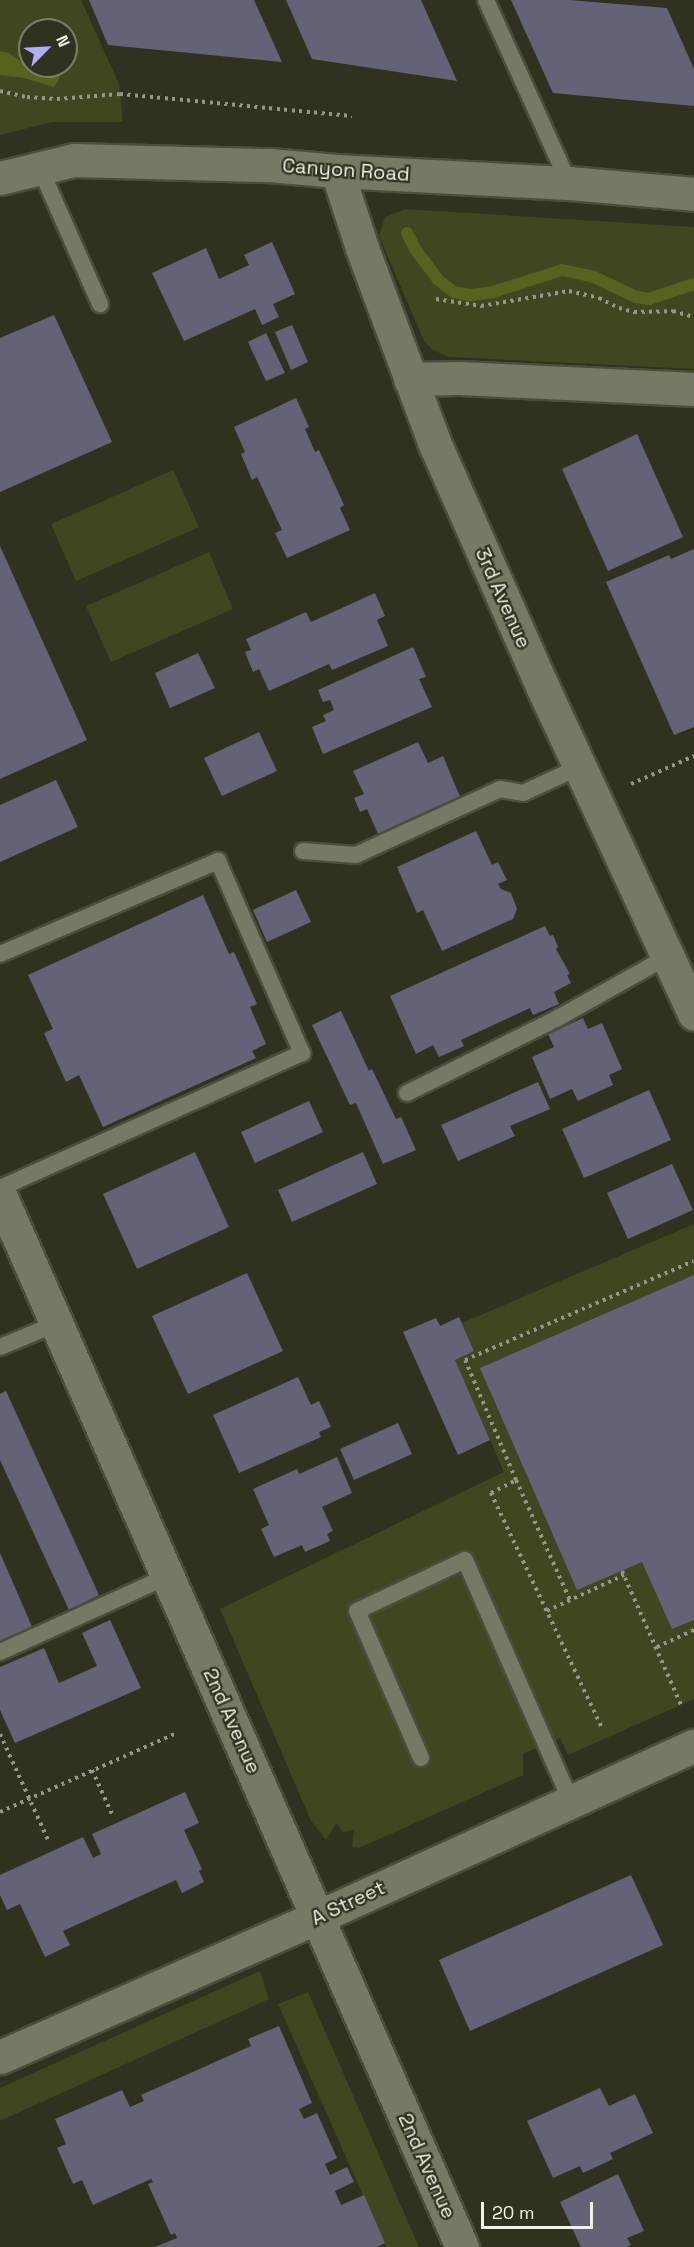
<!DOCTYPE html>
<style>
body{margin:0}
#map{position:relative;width:694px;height:2247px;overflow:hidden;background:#2e321f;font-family:"Space Grotesk",sans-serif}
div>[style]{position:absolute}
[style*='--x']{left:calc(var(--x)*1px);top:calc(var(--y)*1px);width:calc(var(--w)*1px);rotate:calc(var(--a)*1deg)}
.green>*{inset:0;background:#3e4720}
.water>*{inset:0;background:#55631e}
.stream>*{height:12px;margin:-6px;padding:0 6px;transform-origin:6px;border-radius:6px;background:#55631e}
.building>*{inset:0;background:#636378}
.path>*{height:4px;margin-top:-2px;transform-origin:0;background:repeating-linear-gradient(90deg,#949888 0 3px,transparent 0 7.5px)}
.roads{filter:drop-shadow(2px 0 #4a4e3d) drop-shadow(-2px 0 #4a4e3d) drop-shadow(0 2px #4a4e3d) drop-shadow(0 -2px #4a4e3d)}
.service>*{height:16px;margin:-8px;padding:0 8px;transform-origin:8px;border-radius:8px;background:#747a64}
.minor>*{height:33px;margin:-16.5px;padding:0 16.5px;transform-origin:16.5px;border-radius:16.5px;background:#747a64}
.tertiary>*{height:33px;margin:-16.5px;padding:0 16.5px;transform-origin:16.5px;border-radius:16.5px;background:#747a64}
span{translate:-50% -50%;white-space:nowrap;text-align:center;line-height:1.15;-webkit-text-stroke:4.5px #2e321f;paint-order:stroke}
.street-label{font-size:20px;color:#eff2e6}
.north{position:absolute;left:18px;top:18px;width:60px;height:60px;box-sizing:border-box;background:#2e321f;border:2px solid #7b7f6f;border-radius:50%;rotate:66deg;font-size:16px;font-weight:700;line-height:24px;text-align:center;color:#eff2e6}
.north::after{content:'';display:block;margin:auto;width:21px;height:27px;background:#b2adf9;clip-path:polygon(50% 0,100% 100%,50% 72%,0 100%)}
.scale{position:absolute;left:481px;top:2202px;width:112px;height:27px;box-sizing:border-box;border:3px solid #eff2e6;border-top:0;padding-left:8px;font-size:18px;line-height:21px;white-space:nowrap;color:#eff2e6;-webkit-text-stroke:4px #2e321f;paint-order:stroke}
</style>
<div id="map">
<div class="green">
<i style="clip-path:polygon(evenodd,0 0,81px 0,119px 84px,123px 122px,52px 122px,0 135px,0 0,30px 30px,66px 30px,66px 66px,30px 66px,30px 30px)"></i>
<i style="clip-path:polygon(405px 209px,694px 227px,694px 369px,449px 357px,433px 350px,424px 341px,379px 236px,385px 217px)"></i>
<i style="clip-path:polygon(173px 470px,199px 527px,76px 581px,51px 524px)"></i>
<i style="clip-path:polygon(209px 552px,233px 609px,111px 662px,86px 606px)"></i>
<i style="clip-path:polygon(694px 1224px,694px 1699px,568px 1755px,560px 1738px,523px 1754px,523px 1775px,359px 1848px,352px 1847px,354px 1830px,342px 1832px,337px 1823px,326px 1840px,311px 1821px,220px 1609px,504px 1472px,455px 1360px,474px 1351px,462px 1323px)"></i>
<i style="clip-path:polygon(260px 1971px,269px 1999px,0 2121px,0 2088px)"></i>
<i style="clip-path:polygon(308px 1992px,419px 2247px,386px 2247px,278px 2004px)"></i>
</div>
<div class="water">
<i style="clip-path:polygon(0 51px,9px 53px,30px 68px,55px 72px,60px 75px,58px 81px,54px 87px,24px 78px,0 75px)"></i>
</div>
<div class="stream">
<i style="--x:407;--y:233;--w:18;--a:63"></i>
<i style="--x:415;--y:249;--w:39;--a:53"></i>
<i style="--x:438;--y:280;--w:20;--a:37"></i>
<i style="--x:454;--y:292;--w:16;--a:11"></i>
<i style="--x:470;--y:295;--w:23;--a:-7"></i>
<i style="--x:493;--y:292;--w:72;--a:-17.7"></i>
<i style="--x:562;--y:270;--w:33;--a:12"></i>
<i style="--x:594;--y:277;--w:47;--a:25.5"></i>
<i style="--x:636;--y:297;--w:13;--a:9"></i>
<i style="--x:649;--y:299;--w:47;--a:-18.4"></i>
</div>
<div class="building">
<i style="clip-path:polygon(89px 0,254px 0,282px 62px,108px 45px)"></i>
<i style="clip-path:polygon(286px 0,421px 0,457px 81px,312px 59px)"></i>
<i style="clip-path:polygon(511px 0,569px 0,667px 8px,694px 69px,694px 106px,553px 93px)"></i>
<i style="clip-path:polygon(272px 242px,295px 294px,273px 304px,279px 317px,262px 325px,255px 309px,184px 341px,152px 273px,206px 248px,219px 279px,249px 265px,244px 255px)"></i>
<i style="clip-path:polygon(54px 315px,112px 442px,0 492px,0 338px)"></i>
<i style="clip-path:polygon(292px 325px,308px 362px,291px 370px,275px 332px)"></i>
<i style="clip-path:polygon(266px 333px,285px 373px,266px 381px,248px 342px)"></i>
<i style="clip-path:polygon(296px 398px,309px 427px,305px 429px,315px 452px,319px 450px,344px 505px,340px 508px,350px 530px,287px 558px,275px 533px,282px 530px,257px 477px,252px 480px,241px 454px,245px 452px,234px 427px)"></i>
<i style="clip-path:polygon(637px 434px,683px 537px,608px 571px,562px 469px)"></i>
<i style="clip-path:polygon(0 546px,87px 740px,0 779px)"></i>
<i style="clip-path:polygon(694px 549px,694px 727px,674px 735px,606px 582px,669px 555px,671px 559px)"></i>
<i style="clip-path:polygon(375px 593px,385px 616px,377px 620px,388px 646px,332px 670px,329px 664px,269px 691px,259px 669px,253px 672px,245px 652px,251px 650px,246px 639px,306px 612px,311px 622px)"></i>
<i style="clip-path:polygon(413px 647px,426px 677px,419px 679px,432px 707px,323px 754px,312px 727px,326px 721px,323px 715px,334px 710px,330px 700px,323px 702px,318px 690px)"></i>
<i style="clip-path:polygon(198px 653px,215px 688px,170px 708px,155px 673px)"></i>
<i style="clip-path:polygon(259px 732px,277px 771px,222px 796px,204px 758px)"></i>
<i style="clip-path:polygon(418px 742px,428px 763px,443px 756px,461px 799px,379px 836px,367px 809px,360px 812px,354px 798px,364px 794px,353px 771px)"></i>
<i style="clip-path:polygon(56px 780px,78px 827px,0 862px,0 805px)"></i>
<i style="clip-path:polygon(476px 831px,492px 865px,498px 862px,507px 880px,498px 884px,501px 889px,511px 893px,517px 909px,513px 919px,442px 951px,423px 910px,417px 913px,397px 867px)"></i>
<i style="clip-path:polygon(296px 890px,311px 922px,267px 942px,253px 910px)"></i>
<i style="clip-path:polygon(203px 895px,229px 954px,234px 952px,257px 1004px,250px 1007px,266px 1044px,252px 1051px,256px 1058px,103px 1127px,79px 1075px,66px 1082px,44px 1033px,53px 1029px,28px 975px)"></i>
<i style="clip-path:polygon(545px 926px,550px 936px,553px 935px,558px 947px,556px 949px,570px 974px,567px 975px,571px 983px,554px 992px,559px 1004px,533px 1015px,530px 1008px,461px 1040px,464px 1046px,439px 1057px,433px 1045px,416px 1054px,390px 996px)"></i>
<i style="clip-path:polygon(341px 1011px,369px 1071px,372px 1069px,396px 1119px,401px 1117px,416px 1150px,383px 1164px,356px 1103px,350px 1105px,312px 1025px)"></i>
<i style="clip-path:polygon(583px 1018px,588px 1029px,602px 1023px,622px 1069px,609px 1075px,613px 1085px,578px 1101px,572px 1089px,550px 1099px,532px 1057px,554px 1047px,548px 1034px)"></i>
<i style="clip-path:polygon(538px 1082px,550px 1109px,510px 1126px,515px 1136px,458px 1161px,441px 1125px)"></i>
<i style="clip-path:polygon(649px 1090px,671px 1140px,584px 1178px,562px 1129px)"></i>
<i style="clip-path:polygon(309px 1101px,323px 1132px,255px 1163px,241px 1132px)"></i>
<i style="clip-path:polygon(195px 1152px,229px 1227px,137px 1269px,103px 1194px)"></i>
<i style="clip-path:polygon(363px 1152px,377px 1184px,292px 1222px,278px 1190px)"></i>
<i style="clip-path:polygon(672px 1164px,693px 1210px,628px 1239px,607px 1193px)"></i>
<i style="clip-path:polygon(247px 1273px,283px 1351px,188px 1394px,152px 1316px)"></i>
<i style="clip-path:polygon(694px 1275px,694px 1620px,672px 1629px,642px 1562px,577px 1590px,480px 1368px)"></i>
<i style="clip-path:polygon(459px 1317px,474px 1351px,455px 1360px,490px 1440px,458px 1455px,403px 1332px,436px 1318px,440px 1326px)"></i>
<i style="clip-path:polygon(298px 1377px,311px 1405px,319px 1401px,331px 1427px,319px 1432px,321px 1437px,239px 1473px,213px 1415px)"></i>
<i style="clip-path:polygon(6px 1391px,99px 1595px,69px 1610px,0 1460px,0 1394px)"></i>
<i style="clip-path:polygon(398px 1423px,412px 1454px,354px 1480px,340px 1449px)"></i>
<i style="clip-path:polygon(337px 1457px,352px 1493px,322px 1507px,333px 1531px,327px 1534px,330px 1541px,305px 1552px,302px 1545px,274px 1557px,261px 1529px,269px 1525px,253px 1489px,297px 1469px,299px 1474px)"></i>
<i style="clip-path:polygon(0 1553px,33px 1629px,0 1643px)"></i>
<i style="clip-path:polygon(110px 1620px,141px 1688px,15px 1743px,0 1710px,0 1667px,44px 1648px,59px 1683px,97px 1666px,82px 1633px)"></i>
<i style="clip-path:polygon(185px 1792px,199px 1823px,184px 1830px,202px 1869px,199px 1871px,204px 1882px,182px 1893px,176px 1880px,63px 1931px,70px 1945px,45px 1957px,20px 1904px,7px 1910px,0 1895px,0 1875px,83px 1837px,93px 1858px,101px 1854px,92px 1834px)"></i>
<i style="clip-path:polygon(631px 1875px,663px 1945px,470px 2031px,439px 1960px)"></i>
<i style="clip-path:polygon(279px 2026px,312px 2103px,299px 2109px,304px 2119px,317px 2113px,337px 2158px,325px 2164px,330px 2175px,347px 2167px,354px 2182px,335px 2191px,341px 2205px,364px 2195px,385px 2243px,377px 2247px,155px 2247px,177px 2238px,175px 2233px,171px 2235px,148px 2184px,153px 2182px,151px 2179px,93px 2205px,82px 2180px,73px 2184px,57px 2148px,66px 2144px,55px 2119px,122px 2090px,130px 2107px,144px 2101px,141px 2095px,251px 2046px,248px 2039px)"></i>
<i style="clip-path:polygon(600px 2088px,609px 2106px,635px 2094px,653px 2133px,610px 2153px,613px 2159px,583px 2173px,580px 2166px,553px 2178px,527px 2121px)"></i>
<i style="clip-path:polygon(618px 2174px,644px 2231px,627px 2238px,631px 2245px,627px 2247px,581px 2247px,560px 2202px)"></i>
</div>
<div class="path">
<i style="--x:0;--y:91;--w:28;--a:13"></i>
<i style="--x:27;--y:97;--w:30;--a:4"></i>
<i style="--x:57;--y:99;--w:63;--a:-4.5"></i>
<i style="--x:120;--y:94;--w:233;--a:5.4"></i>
<i style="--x:436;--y:299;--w:46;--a:8.8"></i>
<i style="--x:481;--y:306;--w:89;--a:-9.7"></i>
<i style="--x:569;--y:291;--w:31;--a:13"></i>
<i style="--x:599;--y:298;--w:22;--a:27"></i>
<i style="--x:619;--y:308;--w:16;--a:15"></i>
<i style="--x:634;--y:312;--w:39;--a:-1"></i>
<i style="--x:673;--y:311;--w:22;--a:16"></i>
<i style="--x:631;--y:784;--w:69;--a:-24"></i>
<i style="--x:516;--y:1480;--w:132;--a:65.8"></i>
<i style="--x:622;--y:1571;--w:146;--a:66.2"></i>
<i style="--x:547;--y:1611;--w:85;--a:-25.1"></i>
<i style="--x:657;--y:1647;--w:41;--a:-24.7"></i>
<i style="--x:601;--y:1726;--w:258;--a:-115.3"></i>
<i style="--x:491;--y:1493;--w:28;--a:-27"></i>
<i style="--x:516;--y:1480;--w:130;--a:-113"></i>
<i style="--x:465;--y:1360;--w:249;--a:-23.4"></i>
<i style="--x:0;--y:1734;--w:119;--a:65.6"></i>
<i style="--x:92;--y:1770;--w:48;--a:65.6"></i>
<i style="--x:0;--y:1812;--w:191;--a:-24.1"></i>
</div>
<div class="roads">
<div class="service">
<i style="--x:486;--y:0;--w:201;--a:65.6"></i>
<i style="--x:40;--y:168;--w:149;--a:66.2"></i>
<i style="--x:303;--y:851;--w:53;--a:4.3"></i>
<i style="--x:356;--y:855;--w:158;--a:-24.6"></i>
<i style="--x:500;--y:789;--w:23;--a:10"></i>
<i style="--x:523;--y:793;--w:62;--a:-24.9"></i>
<i style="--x:0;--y:954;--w:237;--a:-23.1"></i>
<i style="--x:218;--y:861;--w:210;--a:66.4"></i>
<i style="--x:302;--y:1053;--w:331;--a:155.9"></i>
<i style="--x:407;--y:1093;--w:166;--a:-26.4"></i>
<i style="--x:556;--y:1019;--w:127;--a:-29.2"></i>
<i style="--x:0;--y:1347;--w:63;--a:-22.5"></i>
<i style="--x:0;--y:1652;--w:184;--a:-24.3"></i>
<i style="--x:421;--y:1758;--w:160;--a:-113.5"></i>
<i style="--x:357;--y:1611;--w:119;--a:-25.3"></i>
<i style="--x:465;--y:1560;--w:264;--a:66.3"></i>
</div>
<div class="minor">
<i style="--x:337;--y:171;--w:232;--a:3"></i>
<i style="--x:569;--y:183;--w:125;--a:5"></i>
<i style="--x:410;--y:379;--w:49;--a:-1.2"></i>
<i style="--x:459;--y:378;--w:235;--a:2.7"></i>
<i style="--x:0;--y:2057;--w:347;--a:-23.8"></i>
<i style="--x:318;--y:1917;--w:413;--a:-24.5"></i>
</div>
<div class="tertiary">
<i style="--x:0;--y:178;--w:76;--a:-13.7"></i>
<i style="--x:74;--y:160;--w:196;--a:1.5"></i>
<i style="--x:270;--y:165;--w:67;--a:5.1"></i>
<i style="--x:337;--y:171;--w:81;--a:72"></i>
<i style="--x:362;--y:248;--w:207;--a:69.6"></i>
<i style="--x:434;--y:442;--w:269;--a:66.1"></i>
<i style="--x:543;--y:688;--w:359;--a:65.1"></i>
<i style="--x:0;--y:1195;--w:1149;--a:66.29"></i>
</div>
</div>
<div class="street-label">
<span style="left:346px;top:170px;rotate:4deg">Canyon Road</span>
<span style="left:503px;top:598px;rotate:66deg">3rd Avenue</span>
<span style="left:232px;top:1721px;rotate:66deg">2nd Avenue</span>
<span style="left:348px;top:1903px;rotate:-25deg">A Street</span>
<span style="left:427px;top:2166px;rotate:66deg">2nd Avenue</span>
</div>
<div class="north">N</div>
<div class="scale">20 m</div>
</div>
